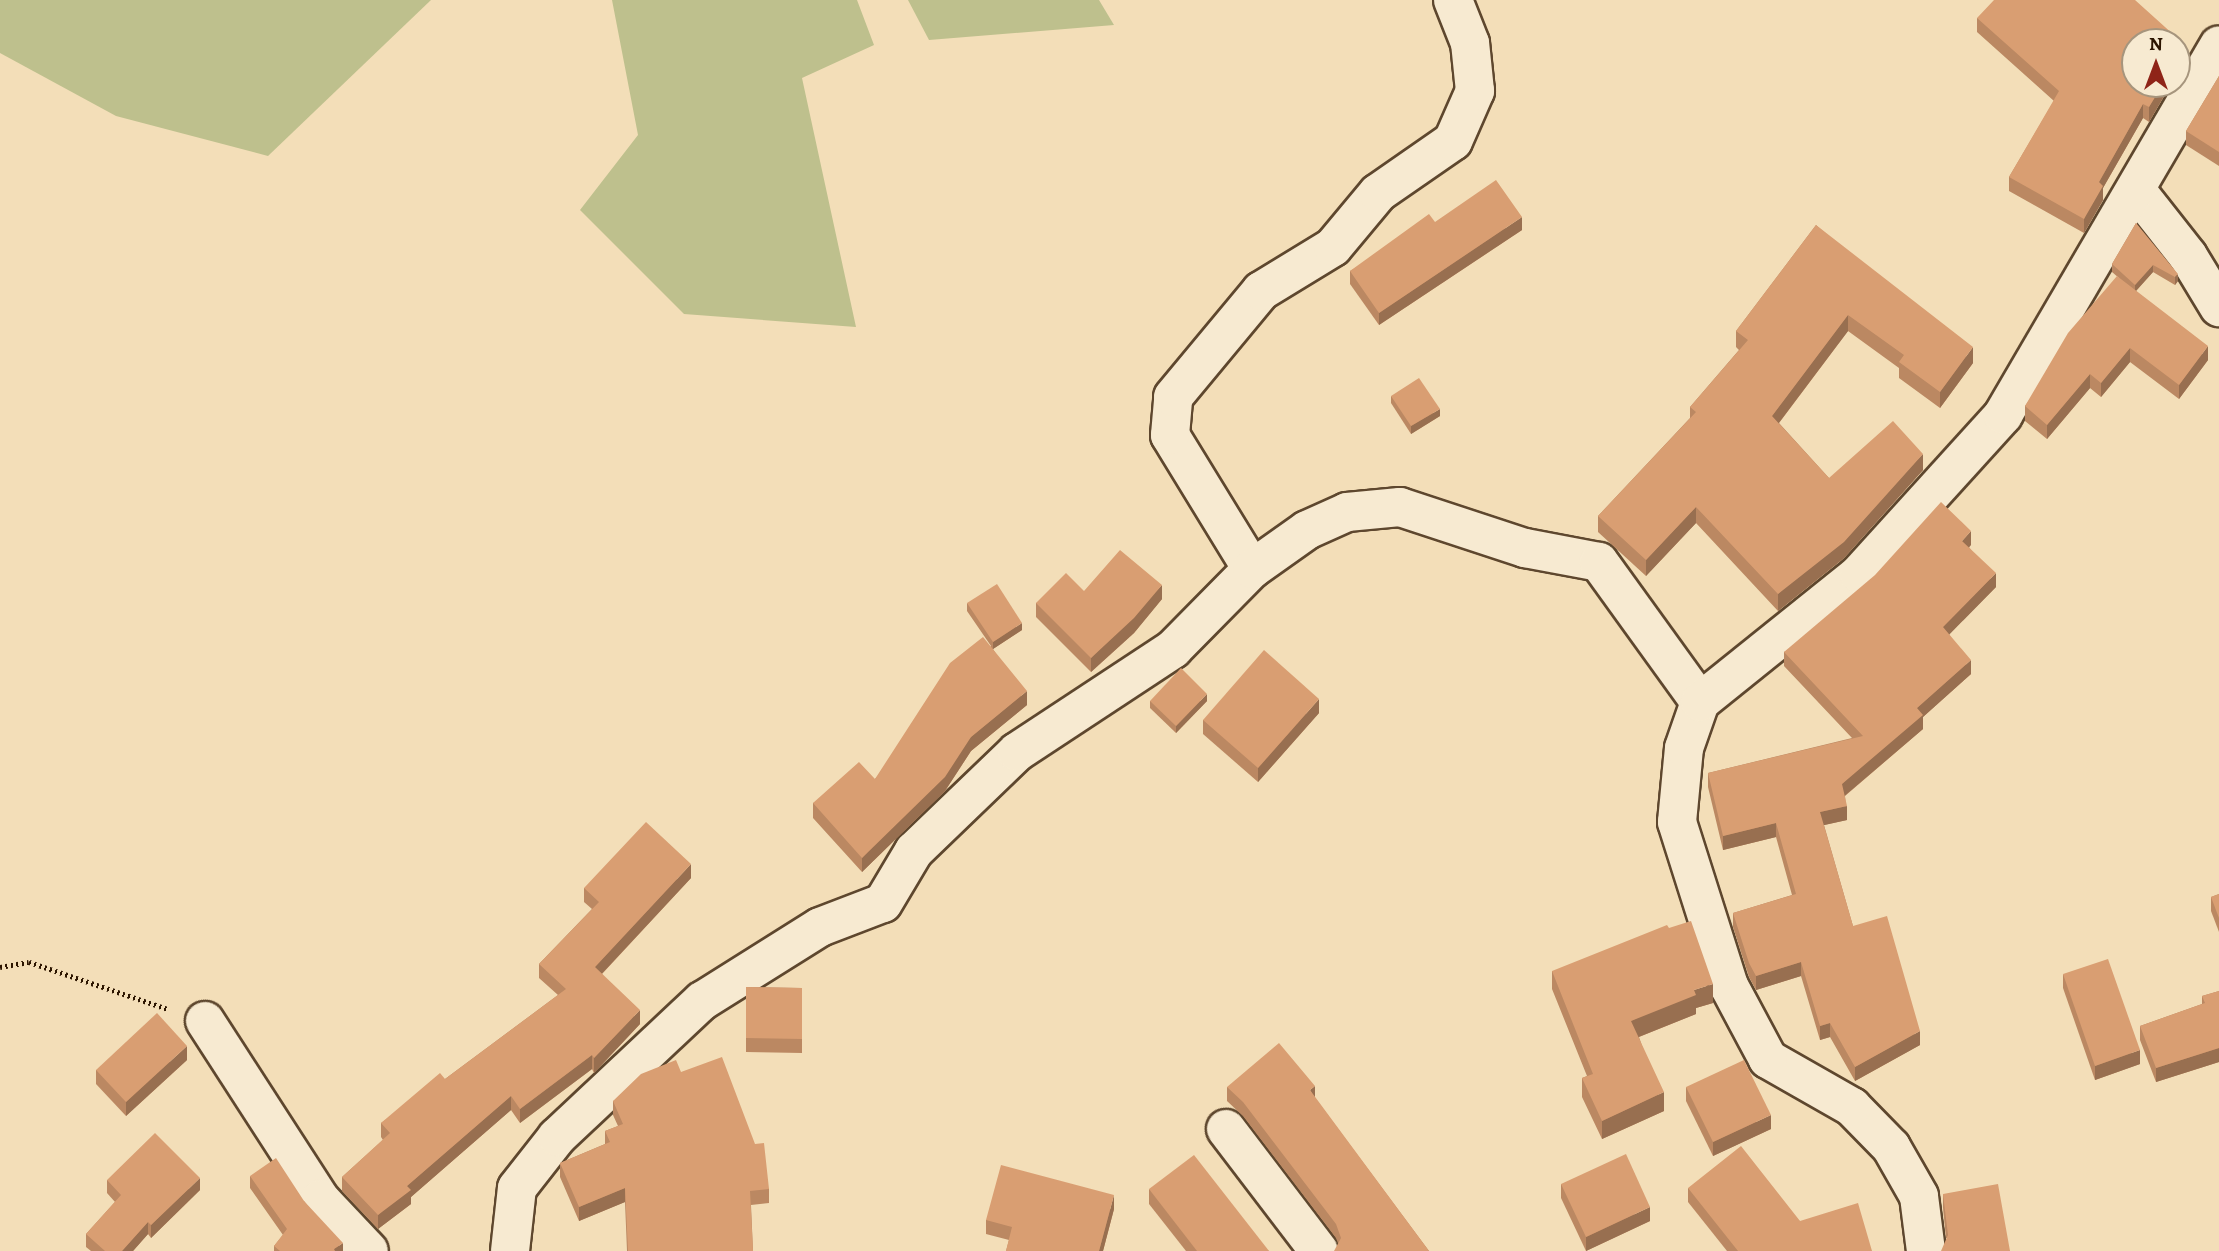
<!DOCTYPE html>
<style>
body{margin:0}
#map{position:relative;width:2219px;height:1251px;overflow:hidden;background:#f3deb8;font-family:Alegreya,serif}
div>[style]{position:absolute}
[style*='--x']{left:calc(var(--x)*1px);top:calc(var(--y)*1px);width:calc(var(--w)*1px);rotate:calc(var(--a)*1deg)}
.green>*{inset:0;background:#bec08d}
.path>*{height:4.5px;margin-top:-2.25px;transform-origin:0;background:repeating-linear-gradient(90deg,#2c1500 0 2px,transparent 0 5.5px)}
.roads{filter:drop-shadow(2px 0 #5e472e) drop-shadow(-2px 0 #5e472e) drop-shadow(0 2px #5e472e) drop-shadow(0 -2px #5e472e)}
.minor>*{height:38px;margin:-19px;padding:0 19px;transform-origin:19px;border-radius:19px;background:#f7ead1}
.wall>*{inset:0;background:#bb8862}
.shaded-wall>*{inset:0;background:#986f50}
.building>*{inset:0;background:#d99e72}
span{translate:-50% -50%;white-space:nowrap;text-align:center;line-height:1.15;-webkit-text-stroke:5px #f7ead1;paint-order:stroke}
.north{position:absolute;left:2121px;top:28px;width:70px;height:70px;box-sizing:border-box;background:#f7ead1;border:2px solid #a6957d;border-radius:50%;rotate:0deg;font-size:19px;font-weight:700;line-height:28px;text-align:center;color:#2c1500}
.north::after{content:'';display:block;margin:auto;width:24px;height:32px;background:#8f2418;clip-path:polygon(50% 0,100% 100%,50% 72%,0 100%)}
</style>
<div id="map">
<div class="green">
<i style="clip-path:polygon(0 0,431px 0,268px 156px,116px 116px,0 53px)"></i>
<i style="clip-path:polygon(612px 0,857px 0,874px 45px,802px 78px,856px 327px,684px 314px,580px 210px,638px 135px)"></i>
<i style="clip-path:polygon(908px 0,1099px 0,1114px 25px,929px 40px)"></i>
</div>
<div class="path">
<i style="--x:0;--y:967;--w:29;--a:-10"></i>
<i style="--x:29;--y:962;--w:147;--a:18.7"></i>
</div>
<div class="roads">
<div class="minor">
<i style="--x:2136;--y:190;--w:84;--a:51.8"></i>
<i style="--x:2188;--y:256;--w:60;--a:58.7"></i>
<i style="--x:1252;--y:569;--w:157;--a:-121.5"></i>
<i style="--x:1170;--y:435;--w:38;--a:-85"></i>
<i style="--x:1173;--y:397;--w:138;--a:-50.3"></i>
<i style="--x:1261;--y:291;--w:84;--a:-31.4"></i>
<i style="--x:1333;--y:247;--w:70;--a:-50.2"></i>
<i style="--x:1378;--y:193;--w:91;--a:-34.7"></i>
<i style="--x:1453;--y:141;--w:55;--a:-66.3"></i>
<i style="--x:1475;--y:91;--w:48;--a:-95.9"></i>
<i style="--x:1470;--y:43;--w:46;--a:-111.6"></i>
<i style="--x:205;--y:1021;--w:212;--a:57.1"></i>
<i style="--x:320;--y:1199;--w:71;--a:46.7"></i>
<i style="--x:1226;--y:1129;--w:153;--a:52.7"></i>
<i style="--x:510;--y:1251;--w:63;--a:-83.7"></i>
<i style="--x:517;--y:1188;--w:65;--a:-51.9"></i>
<i style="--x:557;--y:1137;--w:199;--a:-43.2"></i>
<i style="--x:702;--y:1001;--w:139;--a:-32.1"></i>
<i style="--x:820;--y:927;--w:67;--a:-20.9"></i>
<i style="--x:883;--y:903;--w:61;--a:-59.2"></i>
<i style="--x:914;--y:851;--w:143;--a:-43.9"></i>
<i style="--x:1017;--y:752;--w:187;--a:-33.4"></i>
<i style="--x:1173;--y:649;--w:112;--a:-45.4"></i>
<i style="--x:1252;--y:569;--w:67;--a:-35.3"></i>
<i style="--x:1307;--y:530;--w:44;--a:-24.2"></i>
<i style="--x:1347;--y:512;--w:53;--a:-5.4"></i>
<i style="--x:1400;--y:507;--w:132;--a:18.2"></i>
<i style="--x:1525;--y:548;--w:75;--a:10.7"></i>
<i style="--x:1599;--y:562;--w:173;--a:54.2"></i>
<i style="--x:1926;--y:1251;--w:55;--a:-97.3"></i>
<i style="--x:1919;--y:1196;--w:56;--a:-119.7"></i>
<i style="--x:1891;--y:1147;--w:56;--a:-134.3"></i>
<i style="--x:1852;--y:1107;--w:97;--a:-150.3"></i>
<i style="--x:1768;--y:1059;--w:83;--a:-118.1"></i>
<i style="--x:1729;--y:986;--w:172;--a:-107.6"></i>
<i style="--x:1677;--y:822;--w:74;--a:-84.6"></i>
<i style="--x:1684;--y:748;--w:49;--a:-70.8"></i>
<i style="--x:1700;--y:702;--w:204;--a:-38.8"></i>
<i style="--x:1859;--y:574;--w:215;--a:-47.8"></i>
<i style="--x:2003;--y:415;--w:428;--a:-59.7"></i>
</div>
</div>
<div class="wall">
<i style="clip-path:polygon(1977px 18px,2185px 60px,2149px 122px,2143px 118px,2103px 188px,2103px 200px,2084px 233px,2009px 191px,2009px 177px,2054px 101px,1977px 32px)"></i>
<i style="clip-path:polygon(2219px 76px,2219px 166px,2186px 145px,2186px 131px)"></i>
<i style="clip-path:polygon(1435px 222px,1522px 230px,1379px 325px,1350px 284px,1350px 271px)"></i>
<i style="clip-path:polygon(2136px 223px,2178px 281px,2175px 285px,2153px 272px,2136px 291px,2208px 360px,2179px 399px,2130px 362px,2101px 397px,2090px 388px,2047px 439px,2025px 421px,2025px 406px,2119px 278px,2112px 272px,2112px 264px)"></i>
<i style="clip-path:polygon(1816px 225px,1973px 363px,1940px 408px,1899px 378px,1899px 368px,1848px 331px,1779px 423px,1829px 478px,1923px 470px,1844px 558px,1778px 611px,1696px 523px,1646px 576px,1598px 532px,1598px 516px,1690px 418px,1690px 407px,1739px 350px,1736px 347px,1736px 331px)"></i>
<i style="clip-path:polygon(1391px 396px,1440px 416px,1411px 434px,1391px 403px)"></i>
<i style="clip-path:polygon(1971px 545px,1969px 547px,1996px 587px,1949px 634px,1971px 674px,1923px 717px,1923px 729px,1845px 796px,1847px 820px,1824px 825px,1853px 926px,1920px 1045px,1855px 1081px,1830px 1037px,1820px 1040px,1801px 976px,1756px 990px,1749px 977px,1733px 927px,1733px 913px,1792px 895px,1776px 837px,1723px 850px,1708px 787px,1708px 773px,1852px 738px,1784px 666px,1784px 652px)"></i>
<i style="clip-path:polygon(1084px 591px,1162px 599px,1134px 633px,1091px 672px,1036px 617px,1036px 603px)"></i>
<i style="clip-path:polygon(967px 603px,1022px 630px,993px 649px,1027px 705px,971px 751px,945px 791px,862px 872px,813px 818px,813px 803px,875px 779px,991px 646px,967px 611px)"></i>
<i style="clip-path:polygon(1150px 701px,1207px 701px,1176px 733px,1150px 708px)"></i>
<i style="clip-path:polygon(1319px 713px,1258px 782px,1203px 734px,1203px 720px)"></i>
<i style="clip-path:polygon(691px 878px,602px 974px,640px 1024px,594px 1073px,592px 1069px,520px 1123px,511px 1110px,411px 1197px,411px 1204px,378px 1229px,342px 1191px,342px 1177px,383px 1140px,381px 1137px,381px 1123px,445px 1079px,558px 995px,539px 978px,539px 964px,592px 909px,584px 902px,584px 888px)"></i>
<i style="clip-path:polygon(2219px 894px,2219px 932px,2211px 911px,2211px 897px)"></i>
<i style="clip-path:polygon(1552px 971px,1713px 1003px,1696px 1008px,1696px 1014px,1639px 1037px,1664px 1111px,1602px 1139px,1582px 1097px,1582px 1078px,1587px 1076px,1552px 989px)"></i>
<i style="clip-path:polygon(2063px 974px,2140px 1064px,2095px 1080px,2063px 988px)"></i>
<i style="clip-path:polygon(746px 987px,802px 988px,802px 1053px,746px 1052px)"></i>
<i style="clip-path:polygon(2219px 991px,2219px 1062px,2156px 1082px,2140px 1040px,2140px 1026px,2202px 1004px,2202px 996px)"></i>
<i style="clip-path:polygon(187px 1060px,126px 1116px,96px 1084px,96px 1070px)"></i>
<i style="clip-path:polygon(681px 1072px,769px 1189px,769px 1203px,751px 1205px,753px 1251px,627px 1251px,625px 1202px,579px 1221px,560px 1177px,560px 1163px,605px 1144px,605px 1131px,618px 1126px,613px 1115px,613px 1101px)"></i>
<i style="clip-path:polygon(1227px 1087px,1315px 1098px,1429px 1251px,1338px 1243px,1336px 1238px,1243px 1116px,1227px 1101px)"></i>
<i style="clip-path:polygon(1686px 1087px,1771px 1129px,1713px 1156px,1686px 1101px)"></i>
<i style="clip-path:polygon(250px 1176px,304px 1201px,343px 1251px,274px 1251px,274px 1246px,283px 1235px,250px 1188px)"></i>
<i style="clip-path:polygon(107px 1180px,200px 1190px,151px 1238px,148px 1234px,133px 1251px,91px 1251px,86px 1247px,86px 1234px,115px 1202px,107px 1193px)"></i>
<i style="clip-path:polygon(1561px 1184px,1650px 1221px,1586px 1251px,1561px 1198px)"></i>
<i style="clip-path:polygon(1688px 1188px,1800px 1221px,1872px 1251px,1727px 1251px,1688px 1202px)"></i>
<i style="clip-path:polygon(1149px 1189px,1269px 1251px,1186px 1251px,1149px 1204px)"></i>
<i style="clip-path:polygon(1943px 1194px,2010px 1251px,1946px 1238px,1943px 1208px)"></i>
<i style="clip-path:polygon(1114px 1209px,1103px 1251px,1006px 1251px,1009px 1240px,986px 1234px,986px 1220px)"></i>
</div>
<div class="shaded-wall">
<i style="clip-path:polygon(2185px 45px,2185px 60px,2177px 74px,2177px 59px)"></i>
<i style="clip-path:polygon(2163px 84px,2171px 84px,2149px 122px,2149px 107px)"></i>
<i style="clip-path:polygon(2143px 104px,2143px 118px,2103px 188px,2103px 200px,2084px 233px,2084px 219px,2099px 182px)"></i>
<i style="clip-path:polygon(1522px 217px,1522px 230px,1379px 325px,1379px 313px)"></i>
<i style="clip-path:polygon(2153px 265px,2153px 272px,2135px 292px,2135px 285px)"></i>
<i style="clip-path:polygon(2178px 274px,2178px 281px,2175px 285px,2175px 277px)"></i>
<i style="clip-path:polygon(1848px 315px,1848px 331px,1772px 432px,1772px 416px)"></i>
<i style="clip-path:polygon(2208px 346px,2208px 360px,2179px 399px,2179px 385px)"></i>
<i style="clip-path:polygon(1973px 347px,1973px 363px,1940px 408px,1940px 392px)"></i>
<i style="clip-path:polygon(2130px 348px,2130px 362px,2101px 397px,2101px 383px)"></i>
<i style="clip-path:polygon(2090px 374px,2090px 388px,2047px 439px,2047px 425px)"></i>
<i style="clip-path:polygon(1440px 409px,1440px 416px,1411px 434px,1411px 426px)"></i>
<i style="clip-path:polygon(1923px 454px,1923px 470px,1844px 558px,1778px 611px,1778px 594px)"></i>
<i style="clip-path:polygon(1696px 507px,1696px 523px,1646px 576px,1646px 560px)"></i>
<i style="clip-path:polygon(1971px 531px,1971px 545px,1962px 555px,1962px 541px)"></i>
<i style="clip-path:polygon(1996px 573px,1996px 587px,1943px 641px,1943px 627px)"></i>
<i style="clip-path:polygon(1162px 585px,1162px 599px,1134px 633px,1091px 672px,1091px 658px)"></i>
<i style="clip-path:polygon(1022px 623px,1022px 630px,993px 649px,993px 642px)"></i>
<i style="clip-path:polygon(1971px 660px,1971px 674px,1923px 717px,1923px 729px,1842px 798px,1842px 784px,1917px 708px)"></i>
<i style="clip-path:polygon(1027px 691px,1027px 705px,971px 751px,945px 791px,862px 872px,862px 858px,971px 737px)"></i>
<i style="clip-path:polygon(1207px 694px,1207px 701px,1176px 733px,1176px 726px)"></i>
<i style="clip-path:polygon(1319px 699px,1319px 713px,1258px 782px,1258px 768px)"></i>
<i style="clip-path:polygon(1847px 806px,1847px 820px,1820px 826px,1820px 812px)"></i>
<i style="clip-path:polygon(1776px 823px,1776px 837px,1723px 850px,1723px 836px)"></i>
<i style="clip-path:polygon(691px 864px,691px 878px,595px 981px,595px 967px)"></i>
<i style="clip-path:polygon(1801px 962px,1801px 976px,1756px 990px,1756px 976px)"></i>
<i style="clip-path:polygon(1713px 984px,1713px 1003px,1696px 1008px,1696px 1014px,1631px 1040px,1631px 1021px,1694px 990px)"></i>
<i style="clip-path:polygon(640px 1010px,640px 1024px,594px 1073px,594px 1058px)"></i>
<i style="clip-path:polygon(1830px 1023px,1830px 1037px,1820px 1040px,1820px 1026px)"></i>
<i style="clip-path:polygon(1920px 1031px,1920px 1045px,1855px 1081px,1855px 1067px)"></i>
<i style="clip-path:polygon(187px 1046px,187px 1060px,126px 1116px,126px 1102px)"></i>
<i style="clip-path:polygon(2219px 1048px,2219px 1062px,2156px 1082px,2156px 1068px)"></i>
<i style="clip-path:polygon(2140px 1050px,2140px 1064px,2095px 1080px,2095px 1066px)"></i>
<i style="clip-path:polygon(592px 1055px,592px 1069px,520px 1123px,520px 1109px)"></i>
<i style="clip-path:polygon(1315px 1086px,1315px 1100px,1310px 1090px)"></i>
<i style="clip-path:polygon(1664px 1092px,1664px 1111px,1602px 1139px,1602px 1121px)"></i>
<i style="clip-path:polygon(511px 1096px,511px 1110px,411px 1197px,411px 1204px,378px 1229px,378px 1215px,407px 1186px)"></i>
<i style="clip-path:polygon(1771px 1115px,1771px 1129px,1713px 1156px,1713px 1142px)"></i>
<i style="clip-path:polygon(200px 1178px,200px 1190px,151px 1238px,151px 1225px)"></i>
<i style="clip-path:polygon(625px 1188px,625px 1202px,579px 1221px,579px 1207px)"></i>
<i style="clip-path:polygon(1114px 1195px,1114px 1209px,1103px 1251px,1099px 1251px)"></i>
<i style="clip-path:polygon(1650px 1207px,1650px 1221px,1586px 1251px,1586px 1237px)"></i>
<i style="clip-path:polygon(148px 1222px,148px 1234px,133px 1251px,122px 1251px)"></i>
<i style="clip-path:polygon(343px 1243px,343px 1251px,334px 1251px,334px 1249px)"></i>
</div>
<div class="building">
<i style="clip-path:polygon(1994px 0,2135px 0,2185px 45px,2177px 59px,2177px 42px,2135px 42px,2135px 84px,2163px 84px,2149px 107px,2143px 104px,2099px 182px,2103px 186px,2084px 219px,2009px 177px,2059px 91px,1977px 18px)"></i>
<i style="clip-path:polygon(2219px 76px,2219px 152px,2186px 131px)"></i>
<i style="clip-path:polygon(1496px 180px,1522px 217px,1379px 313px,1350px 271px,1429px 214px,1435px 222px)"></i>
<i style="clip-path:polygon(2136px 223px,2178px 274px,2175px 277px,2153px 265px,2135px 285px,2112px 264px)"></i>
<i style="clip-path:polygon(1816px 225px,1973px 347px,1940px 392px,1899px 362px,1904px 355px,1848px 315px,1772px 416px,1829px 478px,1893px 421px,1923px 454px,1844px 542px,1778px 594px,1696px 507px,1646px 560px,1598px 516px,1696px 412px,1690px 407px,1748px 340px,1736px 331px)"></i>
<i style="clip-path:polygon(2117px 276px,2208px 346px,2179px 385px,2130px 348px,2101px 383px,2090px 374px,2047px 425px,2025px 406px,2068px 333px)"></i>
<i style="clip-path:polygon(1419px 378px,1440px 409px,1411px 426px,1391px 396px)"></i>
<i style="clip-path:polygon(1941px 502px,1971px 531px,1962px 541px,1996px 573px,1943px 627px,1971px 660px,1917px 708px,1923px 715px,1842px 784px,1847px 806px,1820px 812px,1853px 926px,1887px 916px,1920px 1031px,1855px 1067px,1830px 1023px,1820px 1026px,1801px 962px,1756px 976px,1749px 963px,1733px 913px,1796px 894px,1776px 823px,1723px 836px,1708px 773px,1863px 736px,1784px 652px,1875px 575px)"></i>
<i style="clip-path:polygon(1120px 550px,1162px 585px,1134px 618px,1091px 658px,1036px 603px,1066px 573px,1084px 591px)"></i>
<i style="clip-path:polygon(997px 584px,1022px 623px,993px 642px,967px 603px)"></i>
<i style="clip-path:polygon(983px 637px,1027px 691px,971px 737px,945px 777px,862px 858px,813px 803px,859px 762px,875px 779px,950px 663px)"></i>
<i style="clip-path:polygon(1264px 650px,1319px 699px,1258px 768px,1203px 720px)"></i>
<i style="clip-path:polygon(1181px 668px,1207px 694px,1176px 726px,1150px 701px)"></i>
<i style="clip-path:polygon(646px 822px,691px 864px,595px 967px,640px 1010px,594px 1058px,592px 1055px,520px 1109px,511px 1096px,407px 1186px,411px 1190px,378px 1215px,342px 1177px,390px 1133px,381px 1123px,440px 1073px,445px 1079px,566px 989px,539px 964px,599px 902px,584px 888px)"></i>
<i style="clip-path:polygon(2219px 894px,2219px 918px,2211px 897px)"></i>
<i style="clip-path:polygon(1691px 921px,1713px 984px,1694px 990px,1696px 995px,1631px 1021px,1664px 1092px,1602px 1121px,1582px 1078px,1593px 1074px,1552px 971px,1667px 925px,1669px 928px)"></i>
<i style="clip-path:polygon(2108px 959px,2140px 1050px,2095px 1066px,2063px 974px)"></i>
<i style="clip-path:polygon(746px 987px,802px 988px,802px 1039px,746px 1038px)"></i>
<i style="clip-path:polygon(2219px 991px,2219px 1048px,2156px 1068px,2140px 1026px,2205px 1003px,2202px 996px)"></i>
<i style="clip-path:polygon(157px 1013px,187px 1046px,126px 1102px,96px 1070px)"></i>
<i style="clip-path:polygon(1279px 1043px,1315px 1086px,1310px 1090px,1429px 1251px,1334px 1251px,1341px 1238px,1336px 1224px,1243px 1102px,1227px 1087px)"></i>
<i style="clip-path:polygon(722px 1057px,755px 1144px,764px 1143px,769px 1189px,750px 1191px,753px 1251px,628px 1251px,625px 1188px,579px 1207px,560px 1163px,610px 1142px,605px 1131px,623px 1124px,613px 1101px,641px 1074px,676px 1060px,681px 1072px)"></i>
<i style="clip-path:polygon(1744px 1060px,1771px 1115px,1713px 1142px,1686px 1087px)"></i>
<i style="clip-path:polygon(155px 1133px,200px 1178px,151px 1225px,148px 1222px,122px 1251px,105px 1251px,86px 1234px,121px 1195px,107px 1180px)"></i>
<i style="clip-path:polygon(1741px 1146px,1800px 1221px,1858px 1203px,1872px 1251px,1738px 1251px,1688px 1188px)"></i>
<i style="clip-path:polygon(1626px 1154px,1650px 1207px,1586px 1237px,1561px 1184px)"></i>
<i style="clip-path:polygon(1194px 1155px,1269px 1251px,1197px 1251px,1149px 1189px)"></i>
<i style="clip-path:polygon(276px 1158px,304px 1201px,343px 1243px,334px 1249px,335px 1251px,280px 1251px,274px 1246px,287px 1229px,250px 1176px)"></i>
<i style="clip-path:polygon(1001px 1165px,1114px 1195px,1099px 1251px,1006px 1251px,1012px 1227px,986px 1220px)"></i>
<i style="clip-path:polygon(1998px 1184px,2010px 1251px,1941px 1251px,1948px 1235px,1943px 1194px)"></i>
</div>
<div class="north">N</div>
</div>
